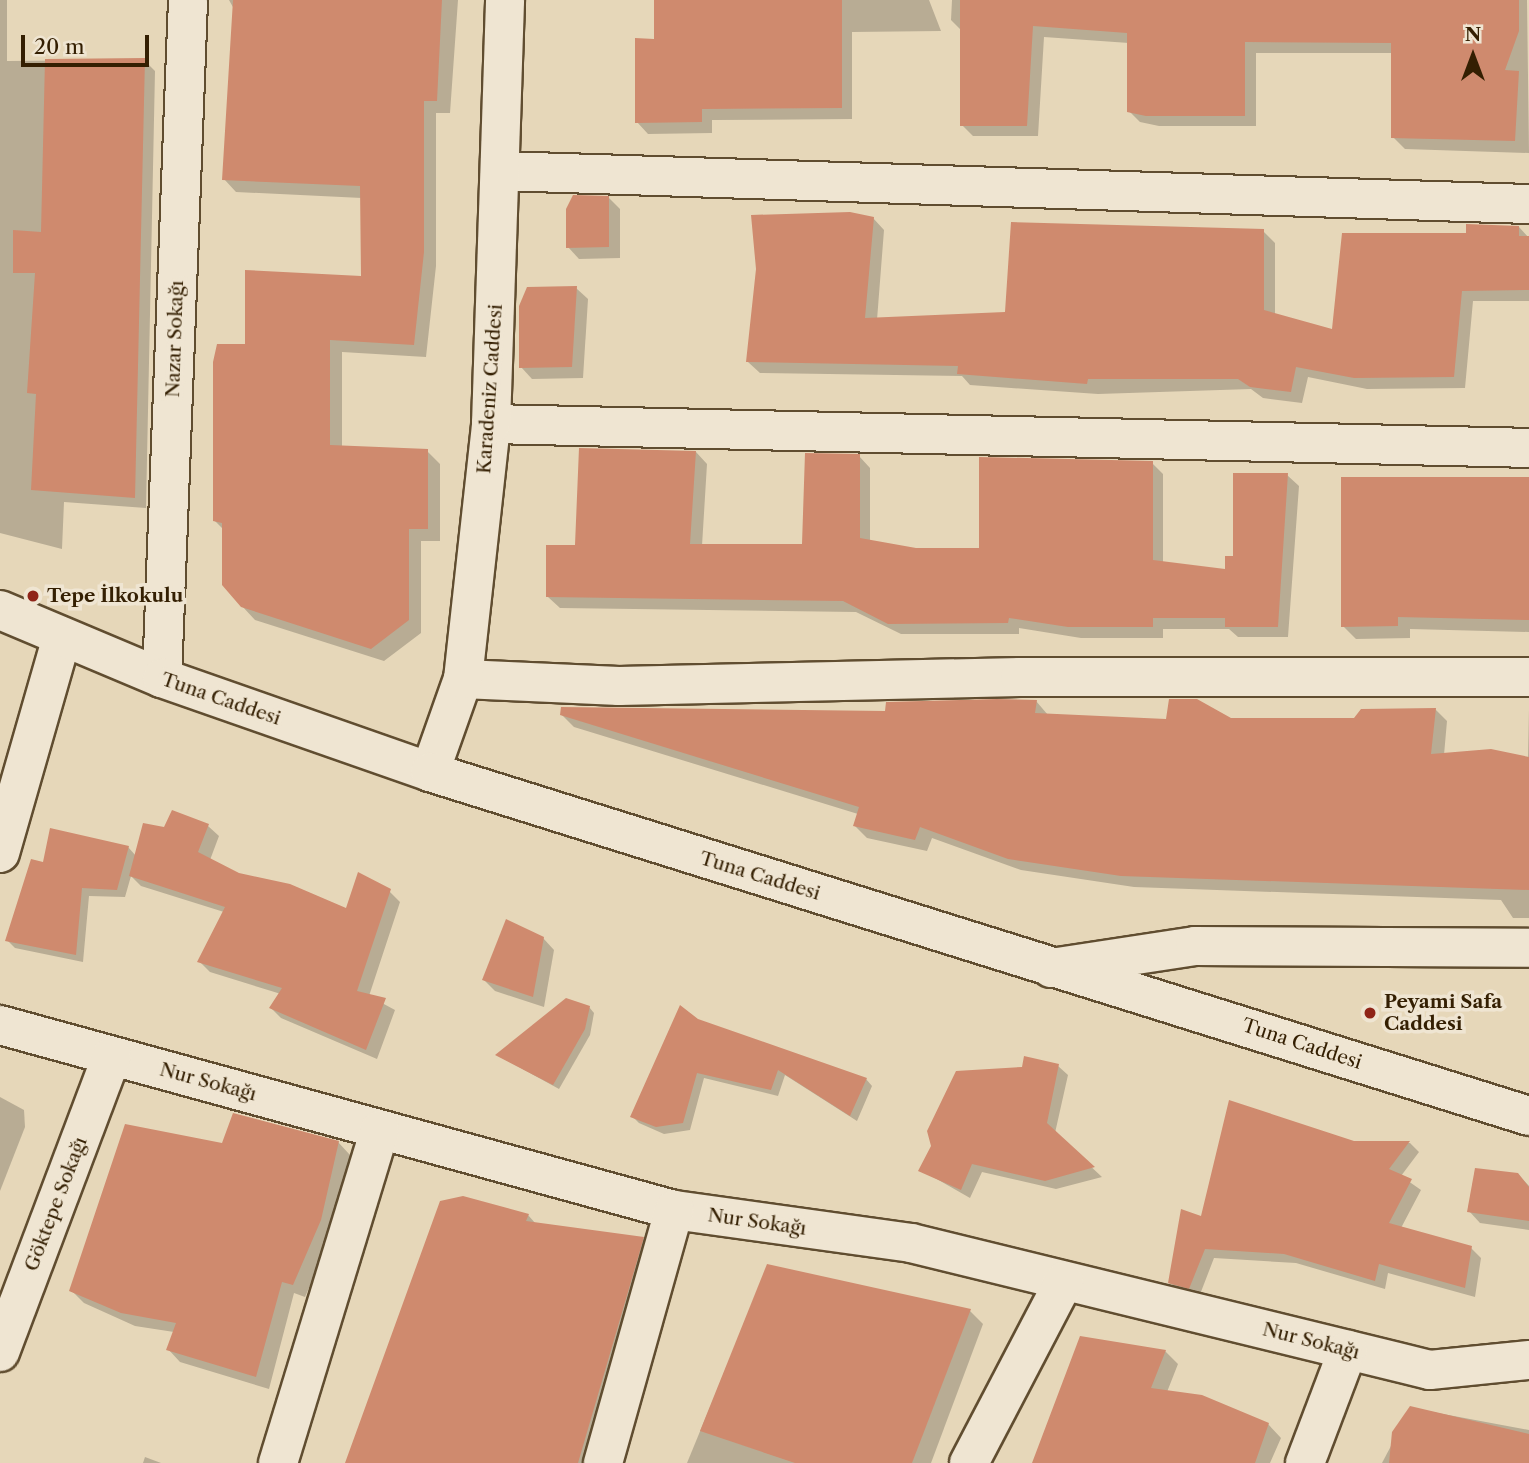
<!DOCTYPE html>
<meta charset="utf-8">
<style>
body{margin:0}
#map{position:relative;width:1529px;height:1463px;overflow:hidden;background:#e6d7b9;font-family:"Libre Caslon Text",serif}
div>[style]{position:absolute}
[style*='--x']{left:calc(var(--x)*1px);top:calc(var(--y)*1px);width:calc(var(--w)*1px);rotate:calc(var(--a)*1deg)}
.shadow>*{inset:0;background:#0003}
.building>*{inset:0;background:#cf8a6e}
.roads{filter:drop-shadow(2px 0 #604d30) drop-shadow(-2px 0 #604d30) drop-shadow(0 2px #604d30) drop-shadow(0 -2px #604d30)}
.street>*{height:38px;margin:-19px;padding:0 19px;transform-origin:19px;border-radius:19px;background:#efe5d2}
.secondary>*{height:38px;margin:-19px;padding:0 19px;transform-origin:19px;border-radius:19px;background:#efe5d2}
.dots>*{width:19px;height:19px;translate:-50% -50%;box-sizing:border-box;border:4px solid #efe5d2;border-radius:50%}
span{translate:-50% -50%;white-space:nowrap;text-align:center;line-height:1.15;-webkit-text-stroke:7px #efe5d2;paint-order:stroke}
.street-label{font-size:19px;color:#341f02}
.poi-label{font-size:19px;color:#341f02;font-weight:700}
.left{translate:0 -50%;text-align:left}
.north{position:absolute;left:1438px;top:21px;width:70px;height:70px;-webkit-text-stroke:5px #efe5d2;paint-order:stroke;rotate:0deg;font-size:19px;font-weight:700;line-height:28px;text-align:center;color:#341f02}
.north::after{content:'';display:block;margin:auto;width:24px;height:32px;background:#341f02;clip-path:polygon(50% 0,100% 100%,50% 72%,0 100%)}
.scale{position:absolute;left:21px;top:35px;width:128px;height:32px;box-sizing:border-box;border:4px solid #341f02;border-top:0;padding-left:9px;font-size:21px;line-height:24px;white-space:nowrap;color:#341f02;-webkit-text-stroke:5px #efe5d2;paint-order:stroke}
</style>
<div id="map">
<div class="shadow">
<i style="clip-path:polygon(0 0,7px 0,7px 61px,144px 60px,155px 71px,146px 508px,64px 502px,62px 549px,0 533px)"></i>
<i style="clip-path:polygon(229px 0,458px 0,450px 113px,436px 113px,436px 266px,426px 357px,342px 352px,342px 447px,427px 451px,440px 464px,440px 541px,421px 541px,421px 633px,384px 661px,255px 620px,242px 606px,223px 529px,214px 520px,247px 346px,363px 278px,362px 198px,236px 192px,224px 179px,234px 9px)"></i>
<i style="clip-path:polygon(656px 0,929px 0,941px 31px,852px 32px,852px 119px,712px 120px,712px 133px,648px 134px,637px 122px,656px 41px)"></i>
<i style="clip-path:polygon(952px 0,1527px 0,1529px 153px,1405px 149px,1393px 137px,1393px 53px,1256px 53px,1256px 126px,1159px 126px,1140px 122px,1129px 111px,1129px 43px,1044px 37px,1038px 136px,973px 136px,962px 125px,962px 31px,951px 20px)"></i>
<i style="clip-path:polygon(609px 198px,620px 209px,620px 258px,579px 259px,568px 247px)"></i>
<i style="clip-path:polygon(873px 218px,884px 230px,877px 320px,1007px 314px,1263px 231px,1275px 243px,1275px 315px,1333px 331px,1467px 235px,1519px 227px,1529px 238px,1529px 301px,1473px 301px,1465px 388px,1367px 389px,1308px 377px,1302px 403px,1263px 398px,1251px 389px,1098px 394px,970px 385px,962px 376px,760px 373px,748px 362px)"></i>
<i style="clip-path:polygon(576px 288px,588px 299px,583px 378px,532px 379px,521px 367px)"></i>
<i style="clip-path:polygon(696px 452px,707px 464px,702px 546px,804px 546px,859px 456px,870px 468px,870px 542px,916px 549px,980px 549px,1152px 463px,1163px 474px,1163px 563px,1227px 571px,1287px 475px,1299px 486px,1288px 637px,1238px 637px,1229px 629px,1163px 629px,1163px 638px,1081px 638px,1019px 628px,1019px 634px,901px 634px,856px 612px,560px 608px,548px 597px,577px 547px)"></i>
<i style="clip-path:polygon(1529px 478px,1529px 632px,1410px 629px,1410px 638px,1356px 639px,1343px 626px)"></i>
<i style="clip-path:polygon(1036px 701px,1048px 715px,1168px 720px,1355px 719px,1435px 709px,1447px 721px,1444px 755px,1528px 759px,1529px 709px,1529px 918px,1513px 918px,1501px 900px,1134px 887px,1021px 870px,932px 838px,927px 851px,867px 838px,855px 826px,858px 814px,574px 727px,562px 715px,887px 713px)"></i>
<i style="clip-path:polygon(173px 812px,208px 826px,219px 836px,210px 860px,238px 875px,347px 911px,389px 891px,400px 902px,369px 996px,395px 1010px,377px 1059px,281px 1018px,271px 1008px,281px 994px,210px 972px,199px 961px,224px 912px,141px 886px,131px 876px,125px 897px,89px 896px,83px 962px,15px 948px,7px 940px,45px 864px,128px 847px,136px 856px,165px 829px)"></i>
<i style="clip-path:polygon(543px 938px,554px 950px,544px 1007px,495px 991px,484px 980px)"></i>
<i style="clip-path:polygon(589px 1007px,594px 1013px,590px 1035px,559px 1089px,497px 1055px)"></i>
<i style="clip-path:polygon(697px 1020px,866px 1079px,872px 1086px,857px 1121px,785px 1075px,778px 1096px,704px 1078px,690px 1130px,664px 1134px,639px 1123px,632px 1116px)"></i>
<i style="clip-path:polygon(1058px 1066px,1068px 1075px,1055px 1133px,1102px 1177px,1056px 1189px,982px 1172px,970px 1198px,921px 1170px)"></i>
<i style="clip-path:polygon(0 1097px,24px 1110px,25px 1127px,0 1191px)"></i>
<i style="clip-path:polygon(338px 1142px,350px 1155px,333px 1233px,305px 1297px,294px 1293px,269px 1389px,180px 1362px,168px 1349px,174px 1332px,135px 1326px,84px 1303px,71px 1290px,224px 1145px)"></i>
<i style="clip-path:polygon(1354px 1143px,1410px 1143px,1419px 1152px,1401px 1176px,1421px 1190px,1401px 1228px,1471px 1248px,1481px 1258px,1475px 1297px,1388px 1273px,1385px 1289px,1296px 1263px,1214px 1258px,1199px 1297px,1169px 1283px,1202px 1218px)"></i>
<i style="clip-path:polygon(1518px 1174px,1529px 1186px,1529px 1230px,1480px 1223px,1469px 1211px)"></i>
<i style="clip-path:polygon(528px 1215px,536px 1224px,643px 1238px,657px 1252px,590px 1463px,348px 1463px)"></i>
<i style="clip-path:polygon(768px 1266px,970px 1311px,983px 1324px,931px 1463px,687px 1463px)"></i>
<i style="clip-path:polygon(1165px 1351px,1178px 1364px,1167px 1392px,1268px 1424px,1281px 1438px,1270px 1463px,1033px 1463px)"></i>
<i style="clip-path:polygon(1411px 1408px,1529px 1430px,1529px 1463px,1382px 1463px)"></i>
<i style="clip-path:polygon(145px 1457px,161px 1463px,143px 1463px)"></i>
</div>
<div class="building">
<i style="clip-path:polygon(233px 0,442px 0,437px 101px,424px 101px,424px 252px,414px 345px,330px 340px,330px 445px,428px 449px,428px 529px,409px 529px,409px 620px,371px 649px,241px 607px,222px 585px,222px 523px,213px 521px,213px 362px,217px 344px,245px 344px,245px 270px,361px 276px,360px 186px,222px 180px)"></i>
<i style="clip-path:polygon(654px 0,842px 0,842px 108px,702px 109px,702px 122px,635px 123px,635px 38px,654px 39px)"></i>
<i style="clip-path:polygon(960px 0,1519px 0,1519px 31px,1505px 70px,1519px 71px,1515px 141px,1391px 138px,1391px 43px,1245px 42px,1245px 116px,1146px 116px,1127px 112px,1127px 33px,1033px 26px,1027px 126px,960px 126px)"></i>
<i style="clip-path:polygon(145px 58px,135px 498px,31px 490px,36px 394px,27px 393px,35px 273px,13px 273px,13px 230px,41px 232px,45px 59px)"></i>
<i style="clip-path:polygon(573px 195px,609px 196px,609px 247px,566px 248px,566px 209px)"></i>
<i style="clip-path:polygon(850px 212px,874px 217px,865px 318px,1005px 312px,1011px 222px,1264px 229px,1264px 310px,1332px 329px,1342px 233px,1466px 233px,1466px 224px,1519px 226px,1519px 236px,1529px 236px,1529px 290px,1462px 291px,1454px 377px,1354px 378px,1296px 367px,1291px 392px,1250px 387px,1238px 379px,1088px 379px,1087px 384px,957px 374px,958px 366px,746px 362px,756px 269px,751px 215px)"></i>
<i style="clip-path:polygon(577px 286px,572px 367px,519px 368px,519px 306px,527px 287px)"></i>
<i style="clip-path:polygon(579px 448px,696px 451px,690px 544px,802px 544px,805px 453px,860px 454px,860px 538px,916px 548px,979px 548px,979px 457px,1153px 461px,1153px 560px,1225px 569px,1225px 556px,1233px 556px,1233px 473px,1288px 473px,1278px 627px,1225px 627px,1225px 618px,1153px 618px,1153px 627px,1068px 627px,1009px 618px,1008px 623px,888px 624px,843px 601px,546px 597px,546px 545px,575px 545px)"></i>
<i style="clip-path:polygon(1341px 477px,1529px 477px,1529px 620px,1398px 617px,1398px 626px,1341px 627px)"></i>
<i style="clip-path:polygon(997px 699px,1037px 700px,1035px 713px,1166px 719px,1169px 699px,1197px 699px,1231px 718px,1354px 718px,1361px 709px,1436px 708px,1431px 754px,1491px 749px,1529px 757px,1529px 890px,1121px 876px,1008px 859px,920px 827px,915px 840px,853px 826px,859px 807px,560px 715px,561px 707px,885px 711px,886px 702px)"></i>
<i style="clip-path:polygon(172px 810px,209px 824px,198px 852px,239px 873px,290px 884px,346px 908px,358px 872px,391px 889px,357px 991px,386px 998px,366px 1050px,269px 1008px,282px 988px,197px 962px,225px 907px,129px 876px,143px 823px,164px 827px)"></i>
<i style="clip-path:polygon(50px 828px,129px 846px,117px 890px,82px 888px,76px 955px,5px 941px,31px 859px,43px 862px)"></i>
<i style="clip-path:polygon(506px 919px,544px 937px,533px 997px,482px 980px)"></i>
<i style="clip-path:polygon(566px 998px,590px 1006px,585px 1029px,553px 1085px,495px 1055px)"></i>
<i style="clip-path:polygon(680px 1005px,698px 1019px,867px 1078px,850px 1116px,778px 1070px,771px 1090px,697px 1073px,683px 1123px,656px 1127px,630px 1117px)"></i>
<i style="clip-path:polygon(1024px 1056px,1059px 1064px,1047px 1123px,1095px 1167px,1045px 1181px,972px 1164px,961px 1190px,918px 1171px,931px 1146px,927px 1131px,956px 1071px,1022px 1067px)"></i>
<i style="clip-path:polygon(1229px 1100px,1354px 1141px,1410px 1141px,1389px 1169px,1412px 1179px,1389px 1223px,1472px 1246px,1465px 1288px,1379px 1264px,1375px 1281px,1284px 1254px,1205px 1249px,1189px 1289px,1168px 1283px,1181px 1209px,1201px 1216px)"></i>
<i style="clip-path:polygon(233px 1113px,339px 1141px,321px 1220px,293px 1285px,282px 1282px,256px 1377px,166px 1350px,176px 1323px,121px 1313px,69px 1291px,125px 1124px,222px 1143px)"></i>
<i style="clip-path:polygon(1475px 1168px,1518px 1173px,1529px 1187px,1529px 1221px,1467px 1212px)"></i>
<i style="clip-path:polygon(463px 1196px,529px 1214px,526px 1221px,644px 1237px,578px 1463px,345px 1463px,440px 1201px)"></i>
<i style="clip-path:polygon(767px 1264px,971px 1309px,912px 1463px,795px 1463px,700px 1431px)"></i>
<i style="clip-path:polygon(1080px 1336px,1166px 1350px,1151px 1388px,1202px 1395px,1269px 1423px,1255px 1463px,1032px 1463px)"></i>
<i style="clip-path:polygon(1410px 1406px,1529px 1434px,1529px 1463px,1389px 1463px,1392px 1432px)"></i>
</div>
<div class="roads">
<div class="street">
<i style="--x:501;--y:171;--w:1029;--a:1.84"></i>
<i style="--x:491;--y:424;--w:1038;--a:1.32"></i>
<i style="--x:162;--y:678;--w:678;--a:-87.8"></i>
<i style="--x:463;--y:679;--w:156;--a:2.6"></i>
<i style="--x:619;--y:686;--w:401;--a:-1.3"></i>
<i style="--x:1020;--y:677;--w:509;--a:0"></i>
<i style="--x:430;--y:772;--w:99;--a:-70.5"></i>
<i style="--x:463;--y:679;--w:257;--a:-83.7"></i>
<i style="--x:491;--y:424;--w:424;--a:-88.1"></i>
<i style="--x:0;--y:853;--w:225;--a:-74"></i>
<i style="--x:1051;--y:968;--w:146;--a:-8.7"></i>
<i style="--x:1195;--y:946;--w:334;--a:0.3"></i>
<i style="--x:0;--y:1025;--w:699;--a:15.35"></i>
<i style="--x:674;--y:1210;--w:239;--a:7.9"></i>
<i style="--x:911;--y:1243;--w:534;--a:13.75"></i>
<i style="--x:1430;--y:1370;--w:100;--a:-5.8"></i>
<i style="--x:0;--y:1352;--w:316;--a:-69.3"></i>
<i style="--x:278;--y:1463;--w:348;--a:-73"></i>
<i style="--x:603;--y:1463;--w:263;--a:-74.3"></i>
<i style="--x:969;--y:1463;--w:205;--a:-62.4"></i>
<i style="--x:1305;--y:1463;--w:121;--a:-69.2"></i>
</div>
<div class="secondary">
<i style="--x:0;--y:610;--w:176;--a:22.8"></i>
<i style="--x:162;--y:678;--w:284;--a:19.3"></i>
<i style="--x:430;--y:772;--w:1152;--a:17.38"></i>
</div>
</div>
<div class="dots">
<i style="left:33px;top:596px;background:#8f2418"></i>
<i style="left:1370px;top:1013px;background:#8f2418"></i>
</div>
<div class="street-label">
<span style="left:175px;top:339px;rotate:-88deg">Nazar Sokağı</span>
<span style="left:490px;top:389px;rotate:-86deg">Karadeniz Caddesi</span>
<span style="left:221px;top:699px;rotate:19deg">Tuna Caddesi</span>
<span style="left:760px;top:876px;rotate:17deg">Tuna Caddesi</span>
<span style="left:1302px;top:1044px;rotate:18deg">Tuna Caddesi</span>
<span style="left:208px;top:1082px;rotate:15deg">Nur Sokağı</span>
<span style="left:56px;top:1204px;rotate:-69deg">Göktepe Sokağı</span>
<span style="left:757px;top:1222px;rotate:8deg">Nur Sokağı</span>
<span style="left:1311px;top:1341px;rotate:14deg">Nur Sokağı</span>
</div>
<div class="poi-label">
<span class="left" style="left:47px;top:596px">Tepe İlkokulu</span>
<span class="left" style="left:1384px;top:1013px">Peyami Safa<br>Caddesi</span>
</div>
<div class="north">N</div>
<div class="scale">20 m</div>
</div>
